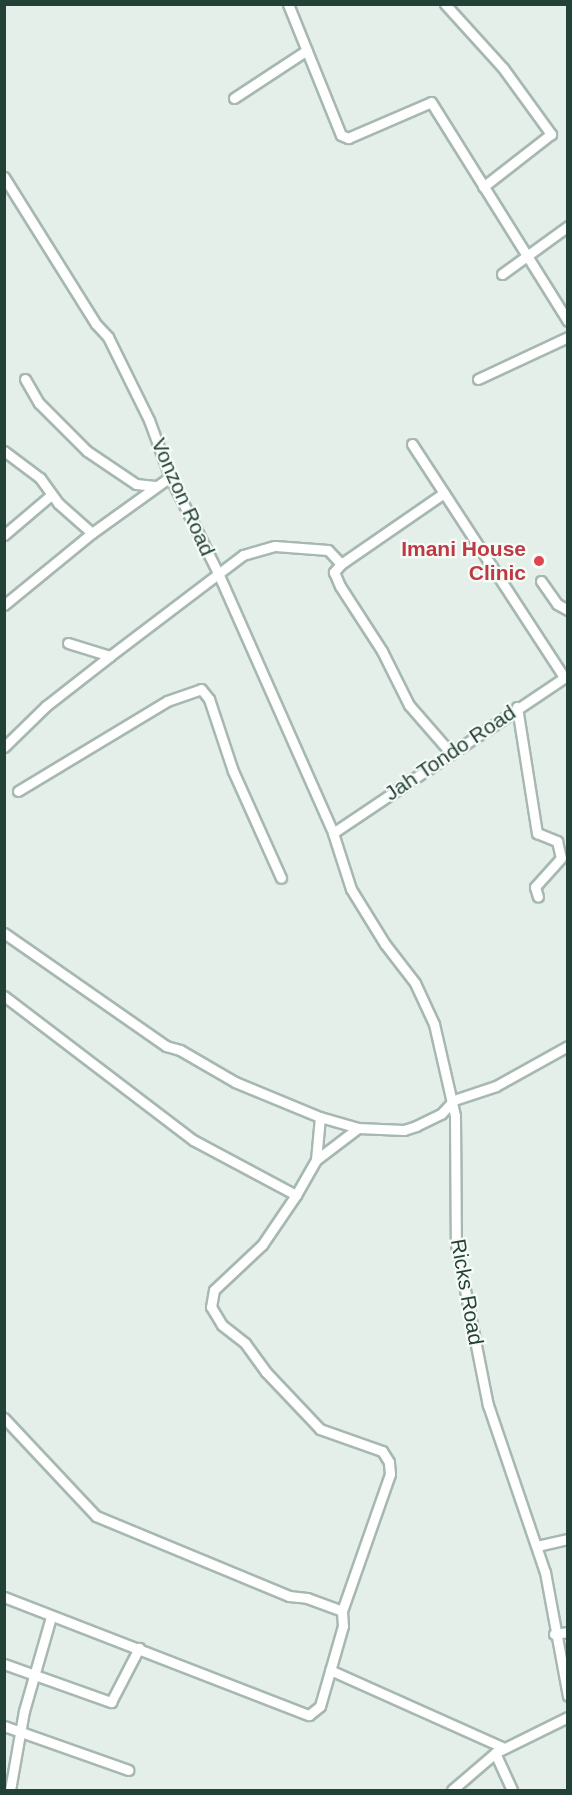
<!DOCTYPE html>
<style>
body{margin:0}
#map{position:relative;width:572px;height:1795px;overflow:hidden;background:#e5efea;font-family:Helvetica,sans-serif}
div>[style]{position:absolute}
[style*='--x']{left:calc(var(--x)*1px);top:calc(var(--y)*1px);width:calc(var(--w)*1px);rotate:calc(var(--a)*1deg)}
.roads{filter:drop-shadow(2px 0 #a7b8b1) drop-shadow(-2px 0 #a7b8b1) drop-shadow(0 2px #a7b8b1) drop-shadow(0 -2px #a7b8b1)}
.minor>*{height:9px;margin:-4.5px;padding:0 4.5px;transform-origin:4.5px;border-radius:4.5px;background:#fff}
.dots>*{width:16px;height:16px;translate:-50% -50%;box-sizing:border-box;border:3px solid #f6fbf8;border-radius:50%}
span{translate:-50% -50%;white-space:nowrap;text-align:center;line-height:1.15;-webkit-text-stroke:4.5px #f6fbf8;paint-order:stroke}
.street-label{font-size:21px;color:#234237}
.health-label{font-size:21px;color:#be3a42;font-weight:700}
.right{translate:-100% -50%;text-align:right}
.frame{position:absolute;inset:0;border:6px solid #234237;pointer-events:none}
</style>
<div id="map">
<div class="roads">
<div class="minor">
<i style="--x:288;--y:4;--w:141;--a:68"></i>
<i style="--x:341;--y:135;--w:8;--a:23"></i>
<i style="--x:348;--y:138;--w:90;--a:-23.4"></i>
<i style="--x:431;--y:102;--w:258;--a:58"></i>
<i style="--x:445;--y:4;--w:86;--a:47.8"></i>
<i style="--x:503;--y:68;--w:82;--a:54"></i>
<i style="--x:551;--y:134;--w:86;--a:142.1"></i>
<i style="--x:234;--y:98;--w:87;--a:-33.3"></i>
<i style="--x:4;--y:177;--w:173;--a:58"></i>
<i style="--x:96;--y:324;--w:18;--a:47"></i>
<i style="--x:108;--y:337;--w:93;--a:63.7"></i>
<i style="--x:149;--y:420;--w:61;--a:69.8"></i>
<i style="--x:170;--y:477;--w:107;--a:63.4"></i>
<i style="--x:218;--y:573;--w:284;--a:66.1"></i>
<i style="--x:333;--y:833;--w:59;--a:72.2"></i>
<i style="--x:351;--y:889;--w:65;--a:58.3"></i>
<i style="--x:385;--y:944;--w:49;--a:52.4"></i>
<i style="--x:415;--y:983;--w:45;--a:65.1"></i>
<i style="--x:434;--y:1024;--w:94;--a:77.1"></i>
<i style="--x:455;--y:1116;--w:128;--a:89.6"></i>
<i style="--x:456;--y:1244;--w:164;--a:78.8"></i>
<i style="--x:488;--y:1405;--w:176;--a:71.2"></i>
<i style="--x:545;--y:1572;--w:126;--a:79.5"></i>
<i style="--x:502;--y:274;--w:82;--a:-36"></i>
<i style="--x:25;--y:379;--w:28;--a:60"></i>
<i style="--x:39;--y:403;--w:68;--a:45"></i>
<i style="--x:87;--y:451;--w:59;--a:34"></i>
<i style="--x:136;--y:484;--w:19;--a:6"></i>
<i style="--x:478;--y:379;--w:99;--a:-25"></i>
<i style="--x:412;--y:444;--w:278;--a:56.9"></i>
<i style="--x:4;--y:451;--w:45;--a:36.9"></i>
<i style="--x:40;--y:478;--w:31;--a:54"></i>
<i style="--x:58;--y:503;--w:45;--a:41.4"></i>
<i style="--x:4;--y:535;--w:62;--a:-40.4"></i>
<i style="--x:341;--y:564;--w:125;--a:-34.6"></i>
<i style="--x:541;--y:581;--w:28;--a:55"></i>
<i style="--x:557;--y:604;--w:13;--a:29"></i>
<i style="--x:4;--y:605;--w:114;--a:-39.3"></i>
<i style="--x:92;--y:533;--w:96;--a:-35.7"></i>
<i style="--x:68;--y:643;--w:44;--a:17.2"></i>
<i style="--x:110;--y:656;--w:167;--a:-37.2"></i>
<i style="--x:243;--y:555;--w:33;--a:-16"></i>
<i style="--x:275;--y:546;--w:53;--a:4.3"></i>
<i style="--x:328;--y:550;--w:19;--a:47"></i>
<i style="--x:341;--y:564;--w:11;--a:131"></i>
<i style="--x:334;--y:572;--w:15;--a:67"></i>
<i style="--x:340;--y:586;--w:77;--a:57.1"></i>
<i style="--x:382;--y:651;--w:60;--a:63.4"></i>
<i style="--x:409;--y:705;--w:62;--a:48.9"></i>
<i style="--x:517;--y:707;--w:128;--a:81"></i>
<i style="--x:537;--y:833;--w:22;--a:22"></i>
<i style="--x:557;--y:841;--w:17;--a:77"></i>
<i style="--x:561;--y:858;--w:39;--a:132"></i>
<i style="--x:535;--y:887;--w:10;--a:73"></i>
<i style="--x:4;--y:747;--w:59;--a:-44.3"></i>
<i style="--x:46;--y:706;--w:81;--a:-38"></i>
<i style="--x:18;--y:791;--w:174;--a:-31.1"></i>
<i style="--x:167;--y:701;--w:36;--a:-19"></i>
<i style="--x:201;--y:689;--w:13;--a:51"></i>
<i style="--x:209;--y:699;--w:76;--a:71.6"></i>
<i style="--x:233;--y:771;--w:117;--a:65.8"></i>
<i style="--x:333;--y:833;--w:283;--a:-33.9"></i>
<i style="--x:4;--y:933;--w:198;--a:34.9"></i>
<i style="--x:166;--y:1046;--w:15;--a:16"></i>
<i style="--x:180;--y:1050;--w:64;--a:30.2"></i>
<i style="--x:235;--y:1082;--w:92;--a:22.4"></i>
<i style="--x:320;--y:1117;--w:40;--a:16"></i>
<i style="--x:4;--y:996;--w:238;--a:37.3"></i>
<i style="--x:193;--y:1140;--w:117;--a:28.1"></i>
<i style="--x:316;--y:1160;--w:53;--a:-37.3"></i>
<i style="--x:358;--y:1128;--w:46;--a:2.5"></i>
<i style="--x:404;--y:1130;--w:13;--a:-18"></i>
<i style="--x:416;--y:1126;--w:28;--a:-26"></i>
<i style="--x:441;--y:1114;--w:19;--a:-47"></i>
<i style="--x:454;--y:1100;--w:44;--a:-18.4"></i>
<i style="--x:496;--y:1086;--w:82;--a:-29.1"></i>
<i style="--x:4;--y:1418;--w:134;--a:46.8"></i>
<i style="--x:96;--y:1516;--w:209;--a:22.5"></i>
<i style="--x:289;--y:1596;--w:18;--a:6"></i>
<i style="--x:307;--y:1598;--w:37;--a:20"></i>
<i style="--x:537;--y:1546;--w:32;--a:-13"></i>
<i style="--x:4;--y:1597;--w:327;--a:21.2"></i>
<i style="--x:309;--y:1715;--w:14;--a:-39"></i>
<i style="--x:320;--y:1706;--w:83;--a:-74"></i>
<i style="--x:343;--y:1626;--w:15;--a:-94"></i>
<i style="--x:342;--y:1611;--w:145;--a:-70.7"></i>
<i style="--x:390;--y:1474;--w:12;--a:-95"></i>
<i style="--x:389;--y:1462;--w:13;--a:-122"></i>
<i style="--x:382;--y:1451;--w:66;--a:-160.5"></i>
<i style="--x:320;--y:1429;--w:79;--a:-133.5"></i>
<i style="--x:266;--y:1372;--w:36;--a:-126"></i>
<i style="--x:245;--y:1343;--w:29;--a:-142"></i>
<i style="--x:222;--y:1325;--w:21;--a:-121"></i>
<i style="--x:211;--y:1307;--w:17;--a:-80"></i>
<i style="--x:214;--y:1290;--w:66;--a:-43.2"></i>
<i style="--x:262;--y:1245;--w:60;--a:-55.8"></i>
<i style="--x:296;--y:1195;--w:40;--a:-60.3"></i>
<i style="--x:316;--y:1160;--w:43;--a:-84.7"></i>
<i style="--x:554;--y:1634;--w:14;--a:-8"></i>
<i style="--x:4;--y:1664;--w:114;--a:19.6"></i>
<i style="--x:111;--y:1702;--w:61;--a:-62.6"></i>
<i style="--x:330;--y:1670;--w:191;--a:24.1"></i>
<i style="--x:4;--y:1726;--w:132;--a:19.5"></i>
<i style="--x:495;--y:1753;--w:41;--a:65.3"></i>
<i style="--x:10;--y:1790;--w:80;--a:-80"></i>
<i style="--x:24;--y:1711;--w:98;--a:-74"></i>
<i style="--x:452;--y:1790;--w:57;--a:-40.7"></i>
<i style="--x:495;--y:1753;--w:81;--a:-26.3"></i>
</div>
</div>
<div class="dots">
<i style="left:539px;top:561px;background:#e0444e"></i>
</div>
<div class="street-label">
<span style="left:183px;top:497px;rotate:66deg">Vonzon Road</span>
<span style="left:450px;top:753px;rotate:-34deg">Jah Tondo Road</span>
<span style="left:467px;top:1292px;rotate:80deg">Ricks Road</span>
</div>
<div class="health-label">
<span class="right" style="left:526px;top:561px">Imani House<br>Clinic</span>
</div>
<div class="frame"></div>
</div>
